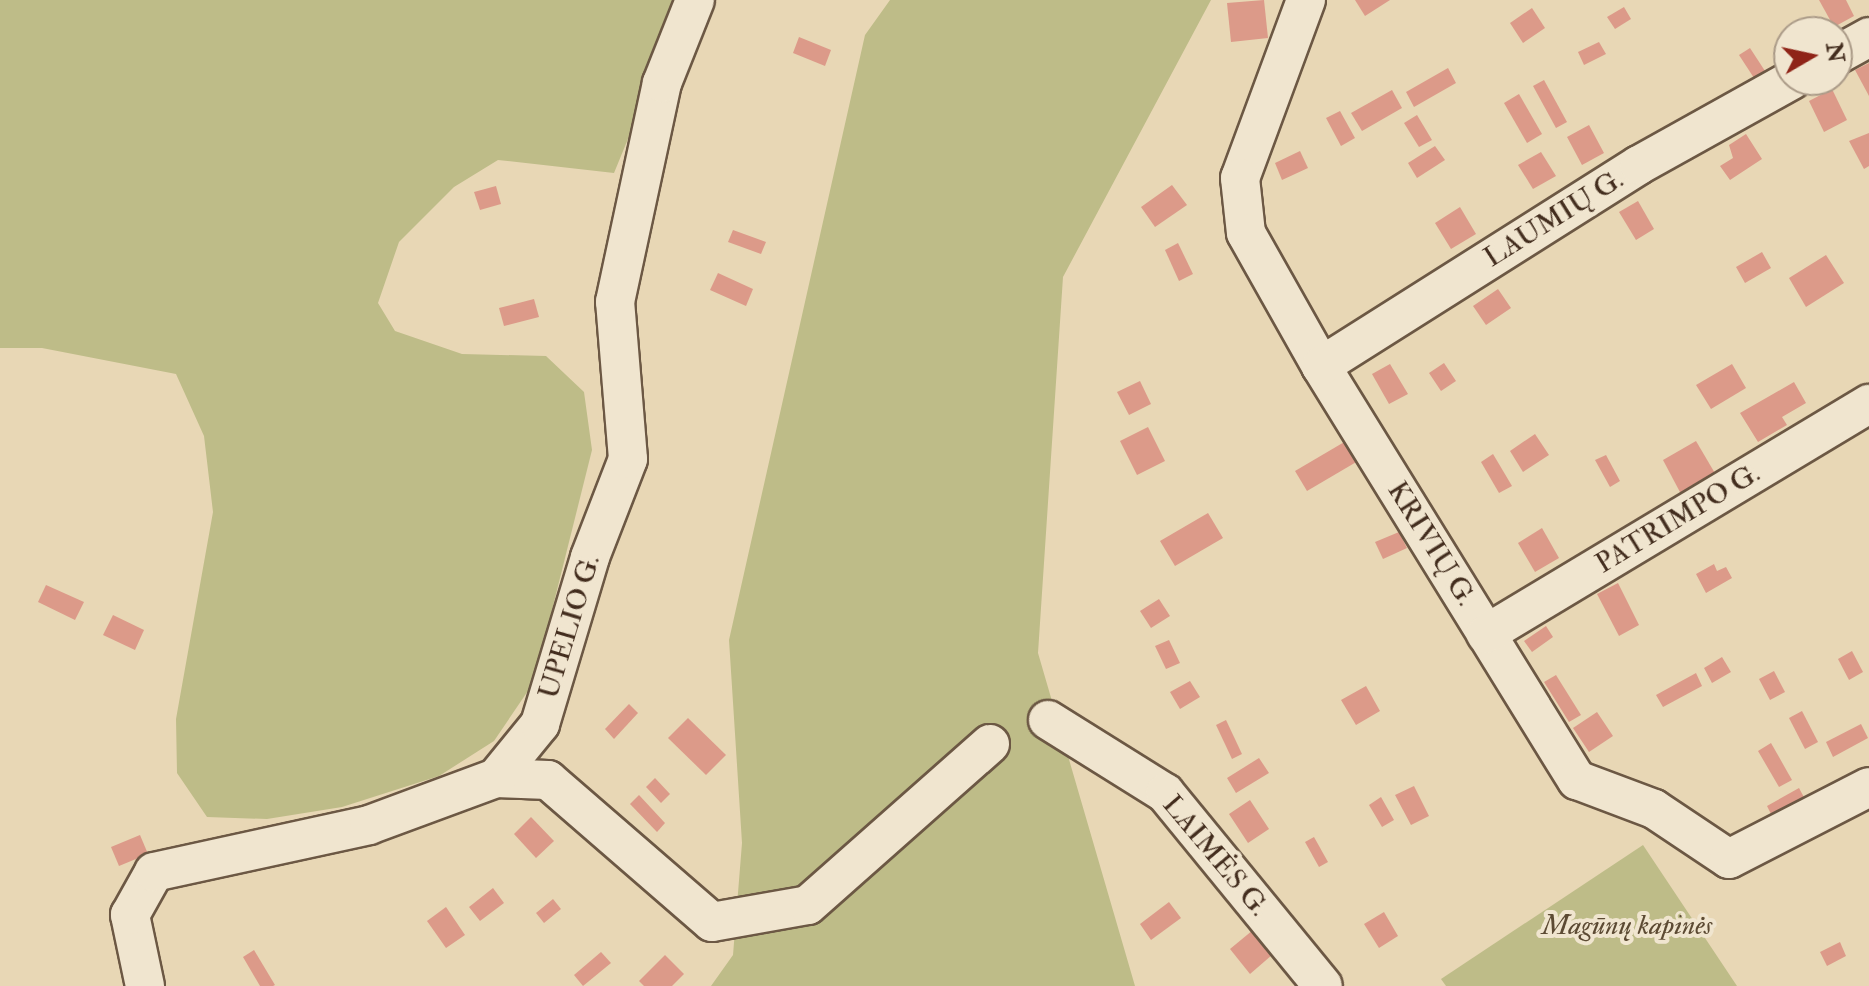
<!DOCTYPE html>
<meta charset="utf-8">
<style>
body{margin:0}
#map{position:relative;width:1869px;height:986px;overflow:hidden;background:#e8d7b5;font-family:"IM FELL Double Pica",serif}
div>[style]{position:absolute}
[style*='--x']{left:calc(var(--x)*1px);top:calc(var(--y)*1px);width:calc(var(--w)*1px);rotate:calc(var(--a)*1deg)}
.green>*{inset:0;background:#bebc88}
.building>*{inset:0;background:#dc9a89}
.roads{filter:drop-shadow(2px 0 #6c5844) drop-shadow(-2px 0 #6c5844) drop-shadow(0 2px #6c5844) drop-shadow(0 -2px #6c5844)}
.minor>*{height:38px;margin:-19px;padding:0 19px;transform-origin:19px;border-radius:19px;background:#f0e5cf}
span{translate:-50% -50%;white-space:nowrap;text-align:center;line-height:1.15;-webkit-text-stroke:8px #f0e5cf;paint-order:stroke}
.street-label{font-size:28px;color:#432d1e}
.park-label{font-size:28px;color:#5c4a33;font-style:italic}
.north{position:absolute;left:1773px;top:16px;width:80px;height:80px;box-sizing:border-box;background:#f0e5cf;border:2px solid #ab9b88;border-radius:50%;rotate:81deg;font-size:22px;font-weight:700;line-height:32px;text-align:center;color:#432d1e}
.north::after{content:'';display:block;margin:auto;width:28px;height:36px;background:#8f2418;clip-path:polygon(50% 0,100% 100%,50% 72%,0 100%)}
</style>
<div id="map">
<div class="green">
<i style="clip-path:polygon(0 0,685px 0,614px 173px,498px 160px,454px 187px,399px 242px,378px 303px,395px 331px,462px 354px,546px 356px,584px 392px,592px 450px,534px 682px,494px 741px,439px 776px,342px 807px,267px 819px,207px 817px,177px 773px,176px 719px,213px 512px,204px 436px,176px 374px,42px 348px,0 348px)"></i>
<i style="clip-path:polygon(890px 0,1211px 0,1063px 277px,1038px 653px,1135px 986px,711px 986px,733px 955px,742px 843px,729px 640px,865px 35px)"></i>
<i style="clip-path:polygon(1643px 845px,1737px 986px,1446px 986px,1441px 979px)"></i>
</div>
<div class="building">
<i style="clip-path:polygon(1264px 0,1268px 38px,1231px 42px,1227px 3px)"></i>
<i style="clip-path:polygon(1355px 0,1390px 0,1365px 16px)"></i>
<i style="clip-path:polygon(1819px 0,1846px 0,1854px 16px,1834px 27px)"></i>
<i style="clip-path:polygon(1624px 7px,1631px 19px,1615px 29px,1607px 17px)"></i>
<i style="clip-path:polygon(1532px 8px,1545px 28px,1523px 43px,1510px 23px)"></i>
<i style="clip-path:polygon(799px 37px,831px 50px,825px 66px,793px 53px)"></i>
<i style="clip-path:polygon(1599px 42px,1606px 54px,1584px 65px,1578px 52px)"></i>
<i style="clip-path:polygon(1750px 48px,1765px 71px,1754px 78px,1739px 55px)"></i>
<i style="clip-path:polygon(1869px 63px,1869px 96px,1855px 70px)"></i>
<i style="clip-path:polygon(1448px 68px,1456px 83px,1414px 107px,1406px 92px)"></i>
<i style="clip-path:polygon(1544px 80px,1567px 122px,1556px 128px,1533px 86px)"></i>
<i style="clip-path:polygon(1832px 89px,1847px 120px,1824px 132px,1809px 101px)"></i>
<i style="clip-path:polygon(1392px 90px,1402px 108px,1362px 131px,1351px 113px)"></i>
<i style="clip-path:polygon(1519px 94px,1542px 134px,1527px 143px,1504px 103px)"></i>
<i style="clip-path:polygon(1340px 111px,1355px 138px,1341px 146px,1326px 118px)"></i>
<i style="clip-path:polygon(1417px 115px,1432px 140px,1419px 147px,1404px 123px)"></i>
<i style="clip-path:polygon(1589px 125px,1604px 153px,1582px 165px,1567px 137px)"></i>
<i style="clip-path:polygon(1869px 133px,1869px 166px,1864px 169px,1849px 141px)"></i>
<i style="clip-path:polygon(1746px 134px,1762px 159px,1730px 180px,1720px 166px,1733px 158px,1729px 145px)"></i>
<i style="clip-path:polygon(1435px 146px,1445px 160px,1417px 178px,1408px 163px)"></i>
<i style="clip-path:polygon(1300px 151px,1308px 168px,1282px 180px,1275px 163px)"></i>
<i style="clip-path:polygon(1541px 152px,1556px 176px,1533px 189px,1518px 165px)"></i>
<i style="clip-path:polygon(1172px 185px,1187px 205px,1155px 227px,1141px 207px)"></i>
<i style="clip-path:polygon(496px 186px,501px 204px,480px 210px,474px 192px)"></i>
<i style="clip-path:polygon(1638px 201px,1654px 229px,1636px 240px,1619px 212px)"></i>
<i style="clip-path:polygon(1460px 207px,1476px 234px,1451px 249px,1435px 223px)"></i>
<i style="clip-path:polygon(733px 230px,766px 242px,761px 254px,728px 242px)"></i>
<i style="clip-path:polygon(1178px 243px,1193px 274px,1179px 281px,1165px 250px)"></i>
<i style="clip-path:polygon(1762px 252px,1771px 268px,1745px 283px,1736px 267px)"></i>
<i style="clip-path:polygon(1826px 255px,1844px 283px,1806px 307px,1789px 278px)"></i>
<i style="clip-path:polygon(718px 273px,753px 289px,746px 306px,710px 290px)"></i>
<i style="clip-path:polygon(1498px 289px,1511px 308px,1486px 325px,1473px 306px)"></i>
<i style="clip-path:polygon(534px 299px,539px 317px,504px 326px,499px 308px)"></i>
<i style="clip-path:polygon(1444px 363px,1456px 381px,1441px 391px,1429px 373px)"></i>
<i style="clip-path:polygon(1390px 364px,1408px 394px,1389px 404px,1372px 374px)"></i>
<i style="clip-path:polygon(1732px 364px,1746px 388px,1711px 409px,1696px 385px)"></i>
<i style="clip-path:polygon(1140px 381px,1151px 404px,1129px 415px,1117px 392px)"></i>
<i style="clip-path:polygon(1794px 382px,1806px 403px,1782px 417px,1787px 425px,1758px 442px,1740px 413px)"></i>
<i style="clip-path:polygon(1148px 427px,1165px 461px,1137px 475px,1120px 441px)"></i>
<i style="clip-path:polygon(1535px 434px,1549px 455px,1523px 472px,1510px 451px)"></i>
<i style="clip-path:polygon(1346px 441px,1358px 461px,1307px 491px,1295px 471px)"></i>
<i style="clip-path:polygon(1696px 441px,1716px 475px,1681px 494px,1663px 460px)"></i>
<i style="clip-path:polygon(1493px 454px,1512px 486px,1499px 493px,1481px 462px)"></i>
<i style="clip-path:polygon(1606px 455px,1620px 481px,1610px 487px,1595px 460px)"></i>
<i style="clip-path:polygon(1208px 513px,1223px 538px,1175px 566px,1160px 541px)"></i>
<i style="clip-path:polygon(1542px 528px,1559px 558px,1535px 572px,1518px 543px)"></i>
<i style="clip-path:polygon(1399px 532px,1407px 548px,1383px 559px,1375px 542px)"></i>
<i style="clip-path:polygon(1714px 564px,1717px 571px,1726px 567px,1732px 578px,1706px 593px,1696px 574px)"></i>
<i style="clip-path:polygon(1618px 583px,1639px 625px,1619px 636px,1597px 594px)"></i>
<i style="clip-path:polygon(46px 585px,84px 602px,75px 620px,38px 602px)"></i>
<i style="clip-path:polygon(1159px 599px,1170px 616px,1151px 628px,1140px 611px)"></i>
<i style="clip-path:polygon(113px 615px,144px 630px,135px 650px,103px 635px)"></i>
<i style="clip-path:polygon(1546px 626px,1553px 637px,1532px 652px,1524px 641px)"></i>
<i style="clip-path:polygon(1169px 640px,1180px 663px,1166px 669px,1155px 646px)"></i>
<i style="clip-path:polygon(1852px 651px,1863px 672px,1849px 680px,1838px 659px)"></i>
<i style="clip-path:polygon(1722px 657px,1731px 672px,1712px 683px,1704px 668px)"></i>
<i style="clip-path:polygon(1774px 671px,1785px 692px,1770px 700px,1759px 679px)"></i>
<i style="clip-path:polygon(1696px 673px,1702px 686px,1663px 707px,1656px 695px)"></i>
<i style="clip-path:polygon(1556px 675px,1581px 715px,1569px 722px,1544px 682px)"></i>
<i style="clip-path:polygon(1190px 681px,1200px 697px,1180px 709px,1170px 692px)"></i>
<i style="clip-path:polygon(1366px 686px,1380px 711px,1356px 725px,1341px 700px)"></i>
<i style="clip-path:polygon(629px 704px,638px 713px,614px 739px,605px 729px)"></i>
<i style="clip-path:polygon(1802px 711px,1818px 742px,1805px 749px,1789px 718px)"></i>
<i style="clip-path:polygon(1597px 712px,1613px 736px,1589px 752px,1573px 728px)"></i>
<i style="clip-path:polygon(688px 718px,726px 755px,706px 775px,668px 738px)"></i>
<i style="clip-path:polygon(1226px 720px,1242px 754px,1232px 759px,1216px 725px)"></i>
<i style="clip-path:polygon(1861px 724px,1868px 738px,1833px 757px,1826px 742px)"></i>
<i style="clip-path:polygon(1771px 743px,1792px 780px,1779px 787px,1758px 751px)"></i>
<i style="clip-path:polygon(1259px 758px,1269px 773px,1236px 793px,1227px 778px)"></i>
<i style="clip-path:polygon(655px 778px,670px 794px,661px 803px,646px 787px)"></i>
<i style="clip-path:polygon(1414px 786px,1429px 816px,1411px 825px,1395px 795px)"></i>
<i style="clip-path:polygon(1799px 788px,1806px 801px,1774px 820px,1767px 806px)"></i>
<i style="clip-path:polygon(639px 795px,665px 823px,657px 832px,630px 804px)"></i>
<i style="clip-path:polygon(1381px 797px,1394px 820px,1382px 827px,1369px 805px)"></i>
<i style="clip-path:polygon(1250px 800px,1269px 829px,1248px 843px,1229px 814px)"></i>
<i style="clip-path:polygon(531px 817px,554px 841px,536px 858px,514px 834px)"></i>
<i style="clip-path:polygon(140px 835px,148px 854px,119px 866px,111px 847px)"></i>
<i style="clip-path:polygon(1314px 837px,1328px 862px,1319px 867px,1305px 842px)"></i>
<i style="clip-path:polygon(493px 888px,504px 903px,480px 921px,469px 907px)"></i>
<i style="clip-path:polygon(553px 899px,561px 909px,544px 923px,536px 913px)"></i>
<i style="clip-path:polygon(1169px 902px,1181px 918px,1151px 940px,1140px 924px)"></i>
<i style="clip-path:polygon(446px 907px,465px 935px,446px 948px,427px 921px)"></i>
<i style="clip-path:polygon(1384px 912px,1398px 936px,1379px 948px,1364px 924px)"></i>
<i style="clip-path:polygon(1253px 930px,1272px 955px,1250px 974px,1230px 949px)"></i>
<i style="clip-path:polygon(1840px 942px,1846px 956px,1827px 966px,1820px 952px)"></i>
<i style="clip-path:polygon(254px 950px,275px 985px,273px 986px,260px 986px,243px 957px)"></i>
<i style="clip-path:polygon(601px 952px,611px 963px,583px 986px,574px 975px)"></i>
<i style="clip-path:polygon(665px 955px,684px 974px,672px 986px,644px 986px,639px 981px)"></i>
</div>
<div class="roads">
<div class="minor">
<i style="--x:1306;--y:0;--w:190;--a:110.3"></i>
<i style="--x:1240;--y:178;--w:55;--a:83.8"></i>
<i style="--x:1246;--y:233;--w:153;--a:60.6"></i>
<i style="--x:1321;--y:366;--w:487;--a:58.3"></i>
<i style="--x:1577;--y:780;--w:82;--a:20.6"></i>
<i style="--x:1654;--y:809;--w:90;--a:33.7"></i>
<i style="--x:1729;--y:859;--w:157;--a:-27.2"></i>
<i style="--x:1837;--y:55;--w:37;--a:-29"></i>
<i style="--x:1321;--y:366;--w:376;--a:-32.3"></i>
<i style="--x:1639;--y:165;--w:175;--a:-29.1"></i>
<i style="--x:1486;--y:634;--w:447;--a:-31"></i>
<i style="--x:1048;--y:720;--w:138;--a:32"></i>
<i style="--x:1165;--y:793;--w:249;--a:50.7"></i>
<i style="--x:496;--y:778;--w:52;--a:2.2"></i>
<i style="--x:548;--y:780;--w:217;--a:40.9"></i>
<i style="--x:712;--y:922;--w:97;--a:-10"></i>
<i style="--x:808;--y:905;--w:243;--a:-41.5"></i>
<i style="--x:145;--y:986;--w:73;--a:-101.9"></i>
<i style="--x:130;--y:915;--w:49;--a:-60.8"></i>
<i style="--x:154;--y:872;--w:220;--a:-12.3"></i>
<i style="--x:369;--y:825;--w:135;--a:-20.3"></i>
<i style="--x:496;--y:778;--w:70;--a:-50.8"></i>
<i style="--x:540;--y:724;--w:174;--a:-73.3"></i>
<i style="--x:590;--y:557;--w:105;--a:-68.8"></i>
<i style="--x:628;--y:459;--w:158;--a:-94.7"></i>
<i style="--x:615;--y:302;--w:224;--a:-77.9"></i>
<i style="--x:662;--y:83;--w:89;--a:-68.3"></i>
</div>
</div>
<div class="street-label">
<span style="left:1554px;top:219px;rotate:-32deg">LAUMIŲ G.</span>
<span style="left:1678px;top:519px;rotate:-31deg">PATRIMPO G.</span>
<span style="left:1431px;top:544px;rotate:58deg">KRIVIŲ G.</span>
<span style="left:570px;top:627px;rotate:-73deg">UPELIO G.</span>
<span style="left:1215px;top:856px;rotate:50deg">LAIMĖS G.</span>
</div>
<div class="park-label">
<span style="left:1627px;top:926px">Magūnų kapinės</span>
</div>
<div class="north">N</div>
</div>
